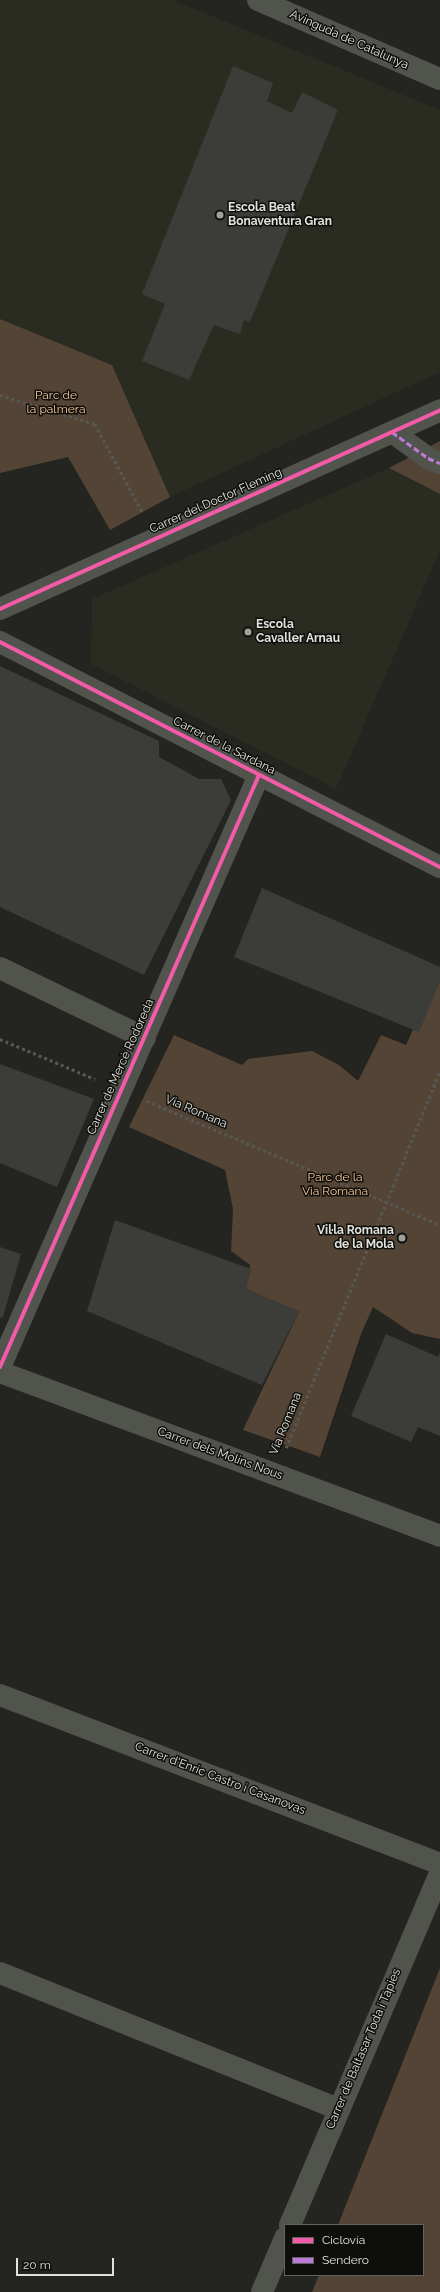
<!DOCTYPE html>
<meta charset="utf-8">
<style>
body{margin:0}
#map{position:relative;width:440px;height:2292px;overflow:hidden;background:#242420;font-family:Raleway,sans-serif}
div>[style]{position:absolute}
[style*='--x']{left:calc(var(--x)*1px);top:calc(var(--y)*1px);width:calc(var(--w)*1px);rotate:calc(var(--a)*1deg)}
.built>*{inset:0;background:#2b2c21}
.green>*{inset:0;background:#544435}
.building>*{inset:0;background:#3c3c38}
.path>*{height:2.5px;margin-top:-1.25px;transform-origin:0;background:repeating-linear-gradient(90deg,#565953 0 3px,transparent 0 6px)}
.street>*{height:22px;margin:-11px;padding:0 11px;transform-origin:11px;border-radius:11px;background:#51544c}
.quiet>*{height:3px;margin-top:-1.5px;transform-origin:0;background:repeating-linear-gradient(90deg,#bd7bd9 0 6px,transparent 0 9px)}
.cycleway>*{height:4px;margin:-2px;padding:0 2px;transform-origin:2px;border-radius:2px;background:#f35aa7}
.dots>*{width:11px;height:11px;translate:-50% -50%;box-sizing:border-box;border:2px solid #0e0e0b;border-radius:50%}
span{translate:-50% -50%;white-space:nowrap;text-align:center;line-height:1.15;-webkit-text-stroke:3px #0e0e0b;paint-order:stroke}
.street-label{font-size:12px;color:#e1e1dd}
.poi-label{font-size:12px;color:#e1e1dd;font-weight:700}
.left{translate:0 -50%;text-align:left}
.right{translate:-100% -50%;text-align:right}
.park-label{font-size:12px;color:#fccb9b}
.legend{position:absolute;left:284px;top:2224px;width:140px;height:52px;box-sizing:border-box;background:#0e0e0b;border:1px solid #62625f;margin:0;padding:5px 7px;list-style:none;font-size:12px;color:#e1e1dd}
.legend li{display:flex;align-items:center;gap:8px;height:20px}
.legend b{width:20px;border:1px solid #62625f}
.scale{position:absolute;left:16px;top:2258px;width:98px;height:18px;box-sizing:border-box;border:2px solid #e1e1dd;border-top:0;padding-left:5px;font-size:12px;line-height:14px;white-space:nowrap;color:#e1e1dd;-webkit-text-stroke:3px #0e0e0b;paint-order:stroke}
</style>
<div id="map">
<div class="built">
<i style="clip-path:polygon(0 0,173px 0,440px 110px,440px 372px,170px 497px,112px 365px,0 319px)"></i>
<i style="clip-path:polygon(389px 468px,440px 494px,440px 550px,336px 789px,91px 664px,92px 599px)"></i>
</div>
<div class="green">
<i style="clip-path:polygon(0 319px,112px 365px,170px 497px,110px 530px,68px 457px,0 473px)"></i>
<i style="clip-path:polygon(440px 441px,440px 494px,389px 468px)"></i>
<i style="clip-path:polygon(440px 971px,440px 1339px,412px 1333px,373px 1307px,361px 1334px,320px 1457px,243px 1430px,299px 1312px,246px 1289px,250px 1265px,231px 1251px,233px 1209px,225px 1170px,129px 1127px,174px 1035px,242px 1065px,248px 1059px,312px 1051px,339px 1065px,358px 1081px,381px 1035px,406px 1045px)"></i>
<i style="clip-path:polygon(440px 1968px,440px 2292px,312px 2292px,319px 2275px,423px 2275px,423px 2225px,338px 2225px)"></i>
</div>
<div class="building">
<i style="clip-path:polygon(233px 66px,273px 83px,267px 101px,292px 113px,302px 92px,338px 110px,250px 322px,244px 320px,240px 334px,214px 325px,189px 380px,142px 361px,165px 304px,142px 294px)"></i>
<i style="clip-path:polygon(0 666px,159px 741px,159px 757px,199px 779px,221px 779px,231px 800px,144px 975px,0 907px)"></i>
<i style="clip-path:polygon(262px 888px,440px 967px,440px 981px,419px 1032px,234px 957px)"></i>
<i style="clip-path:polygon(0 1064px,94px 1099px,57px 1187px,0 1163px)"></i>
<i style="clip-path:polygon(115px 1220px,251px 1269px,246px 1289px,299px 1312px,262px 1385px,87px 1311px)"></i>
<i style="clip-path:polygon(0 1247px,21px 1254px,3px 1317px,0 1318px)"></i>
<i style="clip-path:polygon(386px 1334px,438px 1357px,440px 1353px,440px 1436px,418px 1427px,411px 1442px,351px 1416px)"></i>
</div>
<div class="path">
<i style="--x:0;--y:395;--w:99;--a:17"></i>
<i style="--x:95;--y:424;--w:101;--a:61.7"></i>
<i style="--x:0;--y:1039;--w:103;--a:22.8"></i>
<i style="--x:147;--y:1101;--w:318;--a:22.9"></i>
<i style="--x:286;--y:1448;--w:408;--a:-67.8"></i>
</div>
<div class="street">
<i style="--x:258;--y:0;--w:198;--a:23.5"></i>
<i style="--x:392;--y:432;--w:44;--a:35.8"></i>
<i style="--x:428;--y:458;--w:13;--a:23"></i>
<i style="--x:0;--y:609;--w:483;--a:-24.3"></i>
<i style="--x:0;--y:642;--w:494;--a:27.1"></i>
<i style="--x:0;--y:968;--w:161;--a:25.8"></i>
<i style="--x:0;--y:1367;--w:646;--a:-66.37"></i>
<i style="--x:0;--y:1372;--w:470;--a:20.4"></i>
<i style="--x:0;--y:1695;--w:471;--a:21"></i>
<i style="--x:0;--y:1973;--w:365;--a:21.9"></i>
<i style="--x:290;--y:2225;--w:383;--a:-66.9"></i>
<i style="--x:262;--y:2292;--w:59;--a:-66.9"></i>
</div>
<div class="quiet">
<i style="--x:392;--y:432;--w:44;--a:35.8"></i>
<i style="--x:428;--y:458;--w:13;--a:23"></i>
</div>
<div class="cycleway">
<i style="--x:0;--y:609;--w:483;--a:-24.3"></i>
<i style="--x:0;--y:642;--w:494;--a:27.1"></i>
<i style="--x:0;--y:1367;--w:646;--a:-66.37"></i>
</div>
<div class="dots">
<i style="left:220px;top:215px;background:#9f9f9b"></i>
<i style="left:248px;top:632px;background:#9f9f9b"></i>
<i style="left:402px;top:1238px;background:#9f9f9b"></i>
</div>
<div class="street-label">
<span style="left:349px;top:40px;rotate:24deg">Avinguda de Catalunya</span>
<span style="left:216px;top:501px;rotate:-24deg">Carrer del Doctor Fleming</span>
<span style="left:224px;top:746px;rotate:27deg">Carrer de la Sardana</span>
<span style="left:121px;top:1067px;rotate:-66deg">Carrer de Mercè Rodoreda</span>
<span style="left:196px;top:1112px;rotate:23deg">Via Romana</span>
<span style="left:286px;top:1424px;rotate:-68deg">Via Romana</span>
<span style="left:220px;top:1454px;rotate:20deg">Carrer dels Molins Nous</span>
<span style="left:220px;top:1779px;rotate:21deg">Carrer d'Enric Castro i Casanovas</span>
<span style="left:364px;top:2049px;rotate:-67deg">Carrer de Baltasar Toda i Tàpies</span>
</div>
<div class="poi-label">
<span class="left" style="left:228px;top:215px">Escola Beat<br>Bonaventura Gran</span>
<span class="left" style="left:256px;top:632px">Escola<br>Cavaller Arnau</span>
<span class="right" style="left:394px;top:1238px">Vil·la Romana<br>de la Mola</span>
</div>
<div class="park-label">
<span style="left:56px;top:403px">Parc de<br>la palmera</span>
<span style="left:335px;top:1185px">Parc de la<br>Via Romana</span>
</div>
<ul class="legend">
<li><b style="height:5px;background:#f35aa7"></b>Ciclovía</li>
<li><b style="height:5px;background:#bd7bd9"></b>Sendero</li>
</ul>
<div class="scale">20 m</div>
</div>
